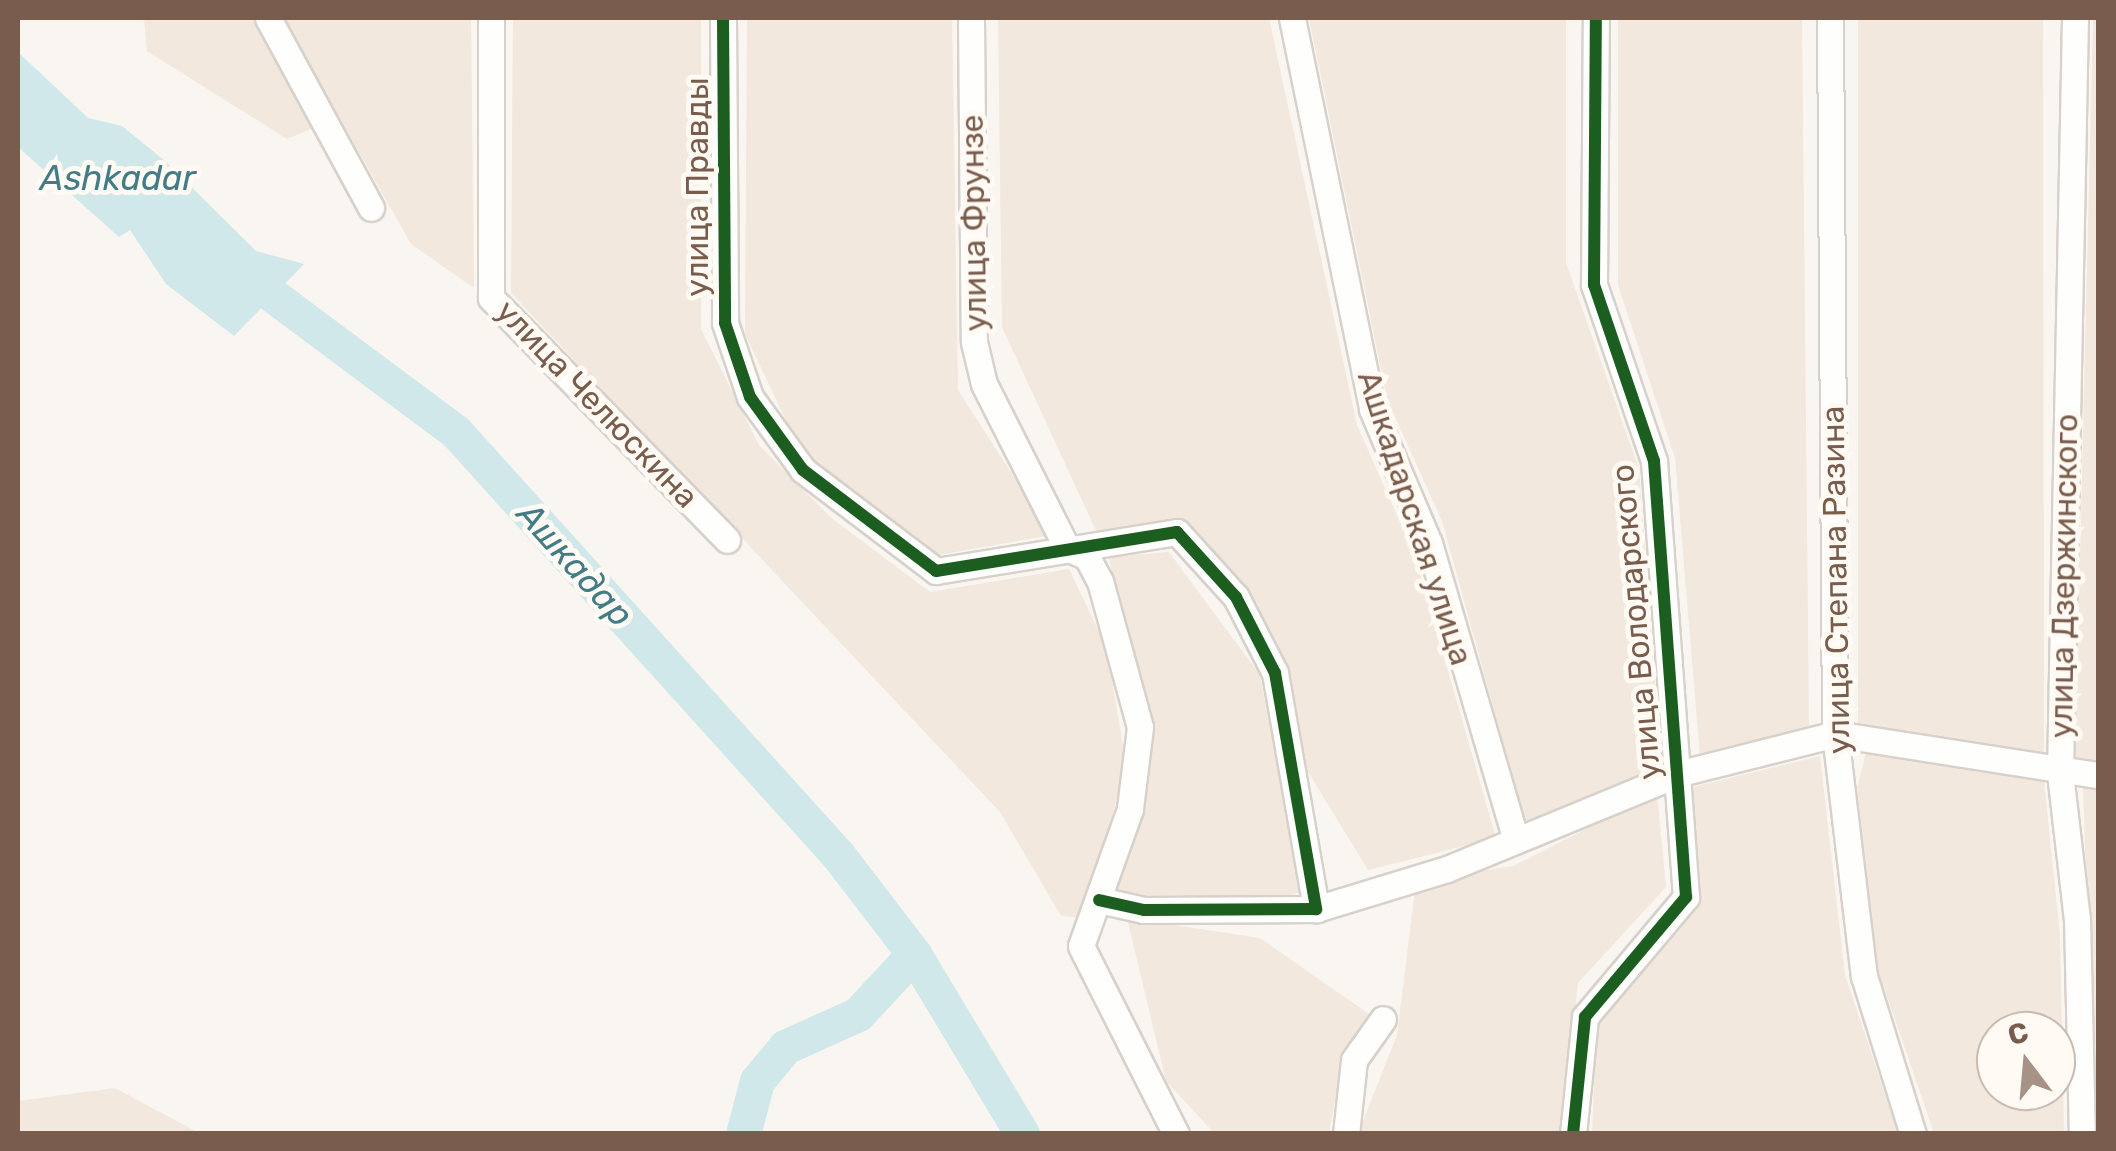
<!DOCTYPE html>
<meta charset="utf-8">
<style>
body{margin:0}
#map{position:relative;width:2116px;height:1151px;overflow:hidden;background:#f9f5f0;font-family:Rubik,sans-serif}
div>[style]{position:absolute}
[style*='--x']{left:calc(var(--x)*1px);top:calc(var(--y)*1px);width:calc(var(--w)*1px);rotate:calc(var(--a)*1deg)}
.residential>*{inset:0;background:#f2e8de}
.water>*{inset:0;background:#d0e8ea}
.river>*{height:35px;margin:-17.5px;padding:0 17.5px;transform-origin:17.5px;border-radius:17.5px;background:#d0e8ea}
.roads{filter:drop-shadow(2px 0 #d7d1cb) drop-shadow(-2px 0 #d7d1cb) drop-shadow(0 2px #d7d1cb) drop-shadow(0 -2px #d7d1cb)}
.minor>*{height:25px;margin:-12.5px;padding:0 12.5px;transform-origin:12.5px;border-radius:12.5px;background:#fefefd}
.cycleway>*{height:12px;margin:-6px;padding:0 6px;transform-origin:6px;border-radius:6px;background:#1b5e20}
span{translate:-50% -50%;white-space:nowrap;text-align:center;line-height:1.15;-webkit-text-stroke:10px #fffaf3;paint-order:stroke}
.street-label{font-size:32px;color:#7a5c4d}
.water-label{font-size:35px;color:#437c86;font-style:italic}
.frame{position:absolute;inset:0;border:20px solid #7a5c4d;pointer-events:none}
.north{position:absolute;left:1976px;top:1011px;width:100px;height:100px;box-sizing:border-box;background:#fffaf3;border:2px solid #cabbb1;border-radius:50%;rotate:344deg;font-size:28px;font-weight:700;line-height:40px;text-align:center;color:#7a5c4d}
.north::after{content:'';display:block;margin:auto;width:35px;height:45px;background:#a69286;clip-path:polygon(50% 0,100% 100%,50% 72%,0 100%)}
</style>
<div id="map">
<div class="residential">
<i style="clip-path:polygon(144px 18px,255px 18px,318px 126px,287px 139px,147px 51px)"></i>
<i style="clip-path:polygon(283px 18px,471px 18px,474px 288px,411px 244px)"></i>
<i style="clip-path:polygon(513px 18px,701px 18px,701px 329px,759px 445px,830px 517px,930px 592px,1069px 569px,1107px 649px,1126px 765px,1084px 918px,1061px 916px,1000px 812px,511px 293px)"></i>
<i style="clip-path:polygon(747px 18px,952px 18px,958px 390px,1051px 535px,939px 555px,804px 458px,745px 334px)"></i>
<i style="clip-path:polygon(998px 18px,1269px 18px,1357px 425px,1415px 556px,1496px 838px,1368px 870px,1296px 752px,1285px 662px,1187px 522px,1098px 535px,1002px 327px)"></i>
<i style="clip-path:polygon(1309px 18px,1566px 18px,1566px 263px,1639px 469px,1662px 772px,1526px 826px,1442px 521px,1387px 399px)"></i>
<i style="clip-path:polygon(1618px 18px,1802px 18px,1809px 730px,1700px 757px,1675px 458px,1618px 285px)"></i>
<i style="clip-path:polygon(1858px 18px,2043px 18px,2044px 763px,1858px 734px)"></i>
<i style="clip-path:polygon(2093px 18px,2098px 18px,2098px 765px,2075px 764px)"></i>
<i style="clip-path:polygon(1169px 552px,1260px 675px,1301px 892px,1249px 910px,1113px 894px,1149px 770px,1109px 557px)"></i>
<i style="clip-path:polygon(evenodd,1866px 753px,2044px 781px,2060px 936px,2064px 1133px,1934px 1133px,1878px 970px,1857px 788px,1866px 753px,1996px 1031px,2056px 1031px,2056px 1091px,1996px 1091px,1996px 1031px)"></i>
<i style="clip-path:polygon(1820px 756px,1845px 975px,1898px 1133px,1592px 1134px,1596px 1028px,1699px 907px,1693px 787px)"></i>
<i style="clip-path:polygon(2083px 786px,2098px 787px,2098px 1134px,2095px 1133px)"></i>
<i style="clip-path:polygon(1657px 793px,1666px 887px,1578px 983px,1560px 1133px,1358px 1134px,1397px 1035px,1416px 881px,1513px 866px)"></i>
<i style="clip-path:polygon(1127px 918px,1260px 938px,1376px 1019px,1341px 1068px,1329px 1133px,1214px 1133px,1166px 1081px)"></i>
<i style="clip-path:polygon(115px 1088px,199px 1133px,18px 1133px,18px 1101px)"></i>
</div>
<div class="water">
<i style="clip-path:polygon(18px 52px,88px 118px,122px 126px,165px 161px,256px 251px,304px 264px,234px 336px,166px 284px,130px 230px,119px 237px,18px 147px)"></i>
</div>
<div class="river">
<i style="--x:236;--y:268;--w:274;--a:36.7"></i>
<i style="--x:456;--y:432;--w:570;--a:47.92"></i>
<i style="--x:838;--y:855;--w:125;--a:52.5"></i>
<i style="--x:914;--y:954;--w:210;--a:59"></i>
<i style="--x:743;--y:1134;--w:55;--a:-75.2"></i>
<i style="--x:757;--y:1081;--w:44;--a:-50.5"></i>
<i style="--x:785;--y:1047;--w:80;--a:-24.3"></i>
<i style="--x:858;--y:1014;--w:82;--a:-47"></i>
</div>
<div class="roads">
<div class="minor">
<i style="--x:268;--y:18;--w:216;--a:61.5"></i>
<i style="--x:491;--y:18;--w:280;--a:90"></i>
<i style="--x:491;--y:298;--w:338;--a:45.7"></i>
<i style="--x:723;--y:18;--w:305;--a:89.6"></i>
<i style="--x:725;--y:323;--w:78;--a:71.3"></i>
<i style="--x:750;--y:397;--w:90;--a:54"></i>
<i style="--x:803;--y:470;--w:167;--a:37.2"></i>
<i style="--x:936;--y:571;--w:244;--a:-9.2"></i>
<i style="--x:1177;--y:532;--w:88;--a:47.8"></i>
<i style="--x:1236;--y:597;--w:85;--a:62.8"></i>
<i style="--x:1275;--y:673;--w:240;--a:80.1"></i>
<i style="--x:971;--y:18;--w:324;--a:89.5"></i>
<i style="--x:974;--y:342;--w:43;--a:76.6"></i>
<i style="--x:984;--y:384;--w:184;--a:63.2"></i>
<i style="--x:1067;--y:548;--w:22;--a:24"></i>
<i style="--x:1087;--y:557;--w:27;--a:62"></i>
<i style="--x:1100;--y:581;--w:151;--a:74.7"></i>
<i style="--x:1140;--y:727;--w:83;--a:97"></i>
<i style="--x:1130;--y:809;--w:145;--a:109.7"></i>
<i style="--x:1081;--y:946;--w:211;--a:63.2"></i>
<i style="--x:1292;--y:18;--w:399;--a:78.4"></i>
<i style="--x:1372;--y:409;--w:146;--a:67"></i>
<i style="--x:1429;--y:543;--w:309;--a:73.7"></i>
<i style="--x:1830;--y:18;--w:716;--a:89.6"></i>
<i style="--x:1835;--y:734;--w:244;--a:83.2"></i>
<i style="--x:1864;--y:976;--w:165;--a:72.8"></i>
<i style="--x:2075;--y:18;--w:755;--a:91.14"></i>
<i style="--x:2060;--y:773;--w:147;--a:83.4"></i>
<i style="--x:2077;--y:919;--w:215;--a:88.7"></i>
<i style="--x:1099;--y:900;--w:46;--a:12.5"></i>
<i style="--x:1144;--y:910;--w:172;--a:-0.3"></i>
<i style="--x:1316;--y:909;--w:137;--a:-17"></i>
<i style="--x:1447;--y:869;--w:249;--a:-22.4"></i>
<i style="--x:1677;--y:774;--w:163;--a:-14.2"></i>
<i style="--x:1835;--y:734;--w:266;--a:8.9"></i>
<i style="--x:1346;--y:1134;--w:74;--a:-83.8"></i>
<i style="--x:1354;--y:1060;--w:50;--a:-54.7"></i>
<i style="--x:1573;--y:1134;--w:118;--a:-84.1"></i>
<i style="--x:1585;--y:1017;--w:157;--a:-49.9"></i>
<i style="--x:1686;--y:897;--w:437;--a:-94.2"></i>
<i style="--x:1654;--y:461;--w:186;--a:-108.8"></i>
<i style="--x:1594;--y:285;--w:267;--a:-89.6"></i>
</div>
</div>
<div class="cycleway">
<i style="--x:723;--y:18;--w:305;--a:89.6"></i>
<i style="--x:725;--y:323;--w:78;--a:71.3"></i>
<i style="--x:750;--y:397;--w:90;--a:54"></i>
<i style="--x:803;--y:470;--w:167;--a:37.2"></i>
<i style="--x:936;--y:571;--w:244;--a:-9.2"></i>
<i style="--x:1177;--y:532;--w:88;--a:47.8"></i>
<i style="--x:1236;--y:597;--w:85;--a:62.8"></i>
<i style="--x:1275;--y:673;--w:240;--a:80.1"></i>
<i style="--x:1316;--y:909;--w:172;--a:179.7"></i>
<i style="--x:1144;--y:910;--w:46;--a:-167.5"></i>
<i style="--x:1573;--y:1134;--w:118;--a:-84.1"></i>
<i style="--x:1585;--y:1017;--w:157;--a:-49.9"></i>
<i style="--x:1686;--y:897;--w:437;--a:-94.2"></i>
<i style="--x:1654;--y:461;--w:186;--a:-108.8"></i>
<i style="--x:1594;--y:285;--w:267;--a:-89.6"></i>
</div>
<div class="street-label">
<span style="left:697px;top:187px;rotate:-90deg">улица Правды</span>
<span style="left:974px;top:223px;rotate:-91deg">улица Фрунзе</span>
<span style="left:597px;top:404px;rotate:46deg">улица Челюскина</span>
<span style="left:1415px;top:518px;rotate:72deg">Ашкадарская улица</span>
<span style="left:2064px;top:576px;rotate:-89deg">улица Дзержинского</span>
<span style="left:1836px;top:580px;rotate:-91deg">улица Степана Разина</span>
<span style="left:1636px;top:622px;rotate:-95deg">улица Володарского</span>
</div>
<div class="water-label">
<span style="left:118px;top:178px">Ashkadar</span>
<span style="left:575px;top:564px;rotate:48deg">Ашкадар</span>
</div>
<div class="frame"></div>
<div class="north">С</div>
</div>
